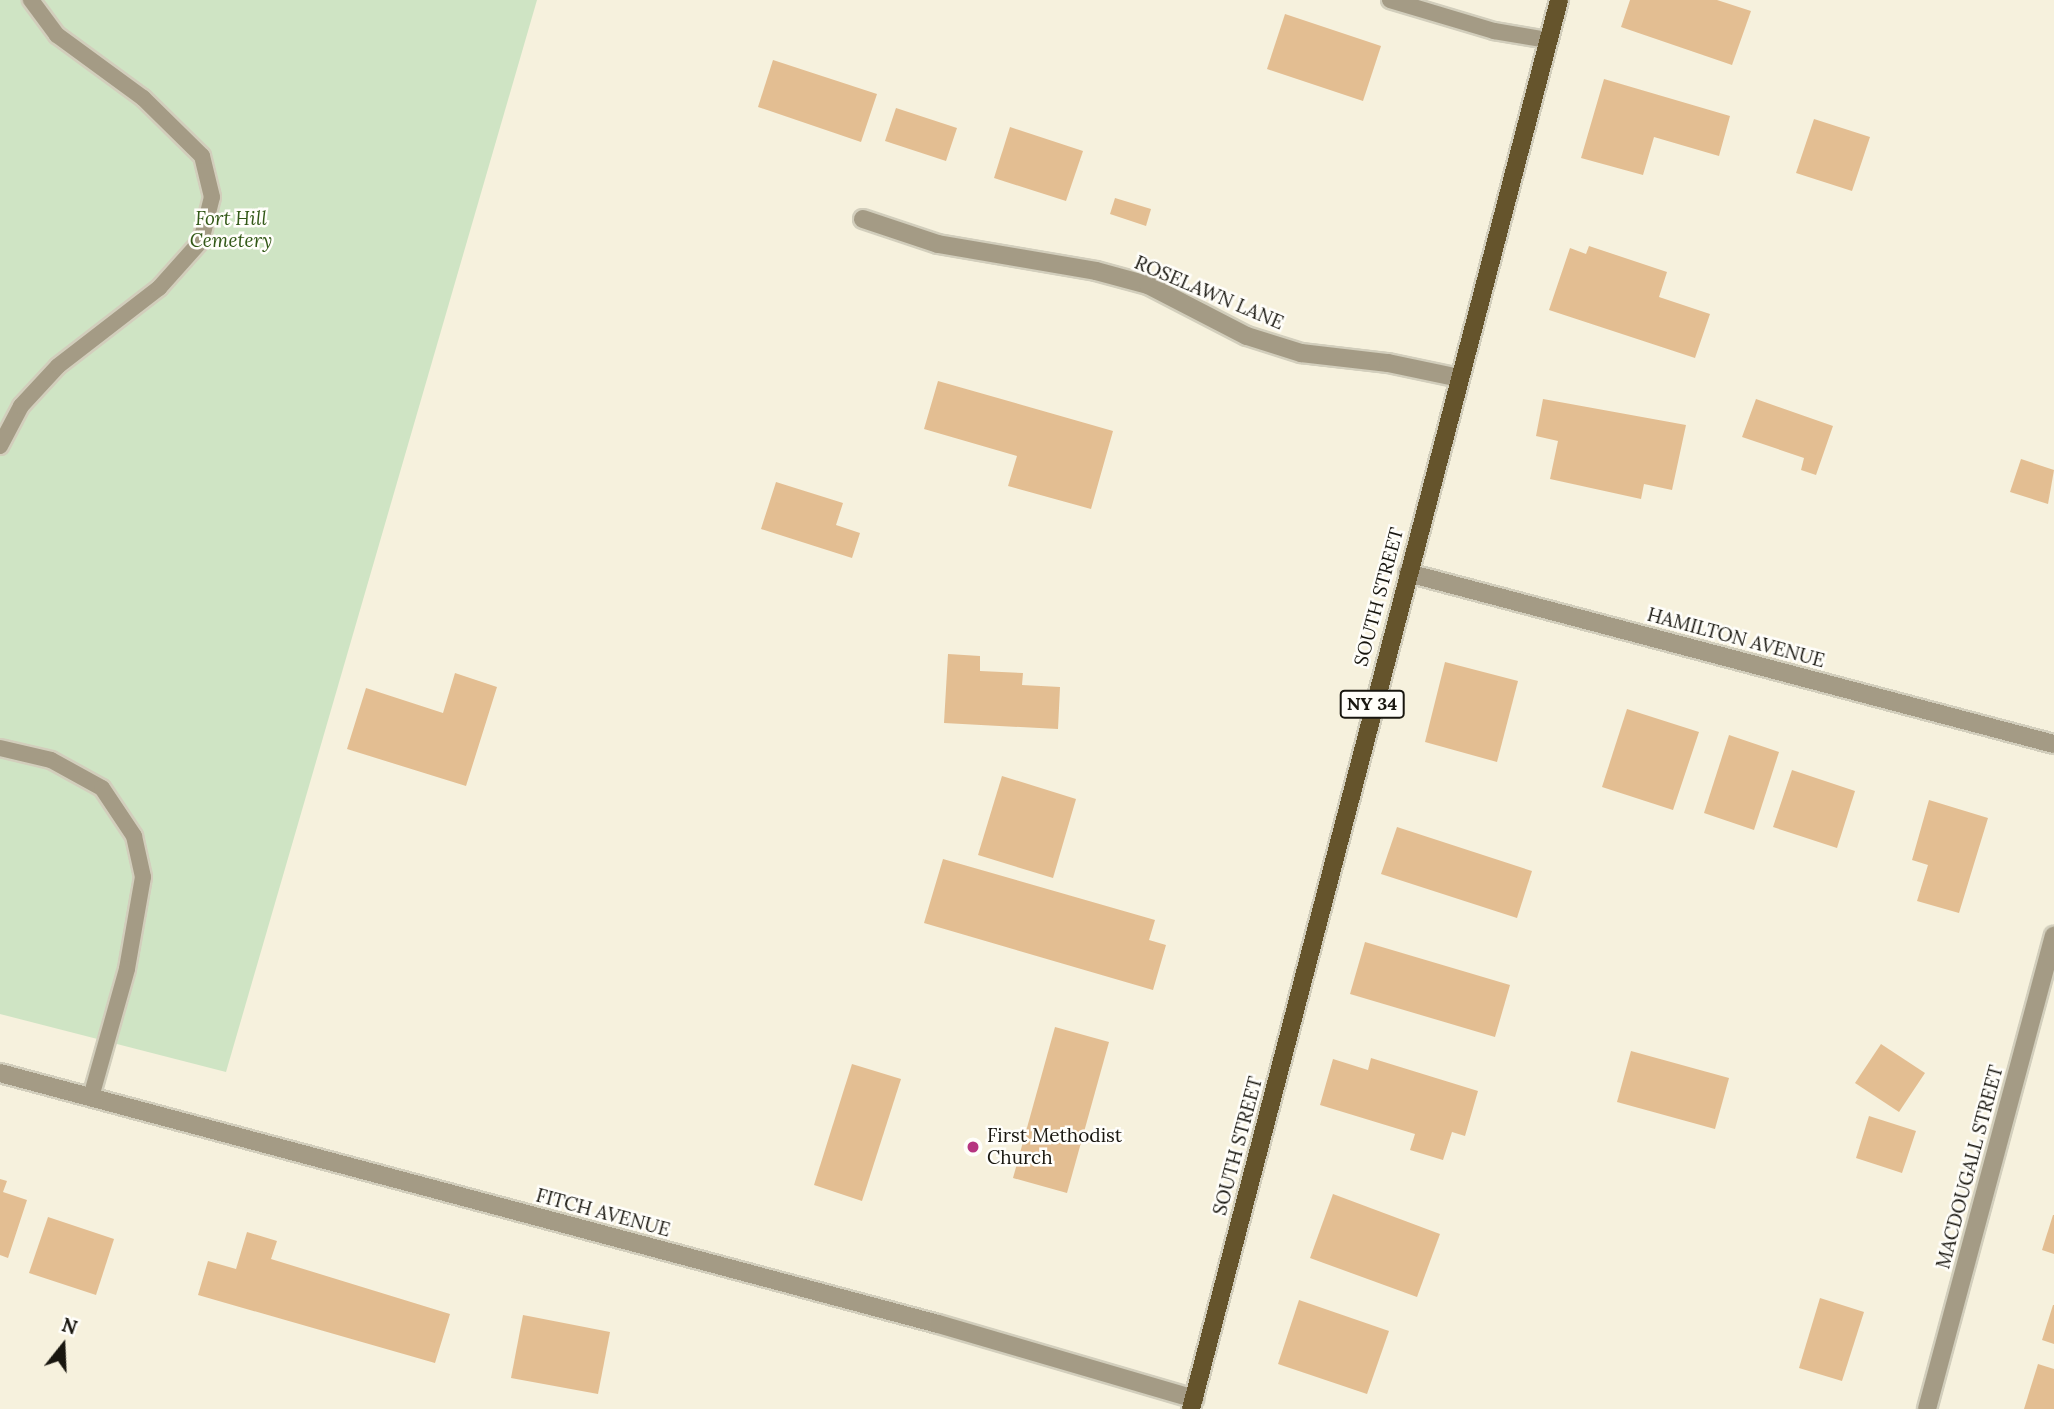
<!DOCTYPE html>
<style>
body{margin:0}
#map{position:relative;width:2054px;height:1409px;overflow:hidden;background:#f6f1dd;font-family:Lora,serif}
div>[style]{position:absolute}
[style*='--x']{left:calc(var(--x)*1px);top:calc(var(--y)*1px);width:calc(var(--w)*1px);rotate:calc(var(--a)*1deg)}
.green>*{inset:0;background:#cfe4c4}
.building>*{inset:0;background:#e3be92}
.roads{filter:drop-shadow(2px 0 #d2cebc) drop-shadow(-2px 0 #d2cebc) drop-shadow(0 2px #d2cebc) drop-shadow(0 -2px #d2cebc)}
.service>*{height:16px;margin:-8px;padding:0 8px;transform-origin:8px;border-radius:8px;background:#a49b85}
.minor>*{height:18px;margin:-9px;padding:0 9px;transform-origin:9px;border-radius:9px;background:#a49b85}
.primary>*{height:18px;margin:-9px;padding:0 9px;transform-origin:9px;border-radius:9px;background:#65542c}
.dots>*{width:19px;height:19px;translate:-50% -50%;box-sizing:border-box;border:4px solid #fffefa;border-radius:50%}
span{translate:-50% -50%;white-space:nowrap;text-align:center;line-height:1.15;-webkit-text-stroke:5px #fffefa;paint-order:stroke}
.shield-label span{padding:2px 5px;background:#fffefa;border:2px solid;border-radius:5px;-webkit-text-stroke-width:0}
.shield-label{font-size:18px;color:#18160f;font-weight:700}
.park-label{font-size:19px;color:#325817;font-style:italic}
.street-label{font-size:19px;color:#18160f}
.poi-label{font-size:19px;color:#18160f}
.left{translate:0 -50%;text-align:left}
.north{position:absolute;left:28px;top:1311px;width:70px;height:70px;-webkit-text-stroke:5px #fffefa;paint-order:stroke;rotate:18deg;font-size:19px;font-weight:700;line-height:28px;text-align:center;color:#18160f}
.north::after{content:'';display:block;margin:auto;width:24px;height:32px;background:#18160f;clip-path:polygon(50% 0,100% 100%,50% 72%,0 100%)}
</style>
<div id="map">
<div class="green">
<i style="clip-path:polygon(0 0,537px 0,226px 1072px,0 1014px)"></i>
</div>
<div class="building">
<i style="clip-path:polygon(1630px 0,1717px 0,1751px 11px,1732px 65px,1621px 27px)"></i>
<i style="clip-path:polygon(1285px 14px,1381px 46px,1363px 101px,1267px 69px)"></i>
<i style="clip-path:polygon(773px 60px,877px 94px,861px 142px,758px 107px)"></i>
<i style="clip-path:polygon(1604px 79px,1730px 116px,1719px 156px,1654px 137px,1643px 175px,1581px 158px)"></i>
<i style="clip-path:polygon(896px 108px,957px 128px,946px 161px,885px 141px)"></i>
<i style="clip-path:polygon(1814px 119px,1870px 137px,1852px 191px,1796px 173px)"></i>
<i style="clip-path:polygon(1010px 127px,1083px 151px,1066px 201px,994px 178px)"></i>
<i style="clip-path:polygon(1115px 198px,1151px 209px,1146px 226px,1110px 214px)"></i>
<i style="clip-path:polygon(1589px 246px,1667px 272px,1659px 297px,1710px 314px,1695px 358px,1549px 310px,1570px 248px,1586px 254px)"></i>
<i style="clip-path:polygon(938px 381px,1113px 431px,1091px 509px,1008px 486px,1017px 456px,924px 429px)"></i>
<i style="clip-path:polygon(1543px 399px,1686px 425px,1672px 490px,1644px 484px,1641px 499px,1550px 479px,1558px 441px,1536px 436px)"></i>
<i style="clip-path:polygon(1756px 399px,1833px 426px,1816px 475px,1801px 470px,1804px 458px,1742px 437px)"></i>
<i style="clip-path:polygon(2021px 459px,2054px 470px,2048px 504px,2010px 492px)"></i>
<i style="clip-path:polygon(776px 482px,843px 503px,836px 525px,860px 533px,852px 558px,761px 529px)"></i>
<i style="clip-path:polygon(948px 654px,980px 656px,980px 671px,1023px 673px,1022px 685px,1060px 687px,1058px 729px,944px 723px)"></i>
<i style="clip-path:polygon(1445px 662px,1518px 681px,1497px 762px,1425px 742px)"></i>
<i style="clip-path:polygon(455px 673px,497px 687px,466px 786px,347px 749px,366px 688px,443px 713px)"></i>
<i style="clip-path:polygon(1627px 709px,1699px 732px,1673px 810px,1602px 787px)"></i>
<i style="clip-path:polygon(1729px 735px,1779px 752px,1754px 830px,1704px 813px)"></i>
<i style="clip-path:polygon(1792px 770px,1855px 791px,1837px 848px,1773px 827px)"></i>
<i style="clip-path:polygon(1002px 776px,1076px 799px,1053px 878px,978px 855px)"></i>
<i style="clip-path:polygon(1929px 800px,1988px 818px,1959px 913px,1917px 901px,1928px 865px,1912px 860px)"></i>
<i style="clip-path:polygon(1397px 827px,1532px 871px,1517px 918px,1381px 874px)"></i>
<i style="clip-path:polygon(943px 859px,1155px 920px,1149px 940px,1166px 945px,1153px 990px,924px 923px)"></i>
<i style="clip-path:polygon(1365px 942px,1510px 985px,1495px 1037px,1350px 994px)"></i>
<i style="clip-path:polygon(1055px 1027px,1109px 1042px,1067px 1193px,1013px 1178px)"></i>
<i style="clip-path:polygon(1881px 1044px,1925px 1073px,1899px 1112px,1855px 1083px)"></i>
<i style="clip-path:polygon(1631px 1051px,1729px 1078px,1715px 1129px,1617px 1102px)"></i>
<i style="clip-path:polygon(1371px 1058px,1478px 1091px,1465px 1136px,1452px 1132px,1443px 1160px,1410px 1150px,1415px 1134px,1320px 1105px,1333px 1059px,1368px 1070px)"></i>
<i style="clip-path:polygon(852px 1064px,901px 1079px,862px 1201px,814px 1185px)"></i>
<i style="clip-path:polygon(1869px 1116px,1916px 1131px,1902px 1173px,1856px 1158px)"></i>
<i style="clip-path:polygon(0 1179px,7px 1181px,3px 1192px,27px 1200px,8px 1258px,0 1255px)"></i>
<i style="clip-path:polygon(1333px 1194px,1440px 1234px,1417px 1297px,1310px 1258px)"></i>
<i style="clip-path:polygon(2053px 1215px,2054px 1215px,2054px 1254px,2042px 1250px)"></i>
<i style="clip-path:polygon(48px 1217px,114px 1239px,96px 1295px,29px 1273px)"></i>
<i style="clip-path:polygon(247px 1232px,277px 1241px,271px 1259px,450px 1314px,435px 1363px,198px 1295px,208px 1261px,236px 1269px)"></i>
<i style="clip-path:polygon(1820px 1298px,1864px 1312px,1842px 1381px,1799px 1368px)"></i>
<i style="clip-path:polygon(1299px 1300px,1389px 1331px,1367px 1394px,1278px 1364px)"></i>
<i style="clip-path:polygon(2053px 1305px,2054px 1305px,2054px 1344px,2042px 1340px)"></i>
<i style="clip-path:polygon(523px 1315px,610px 1332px,598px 1394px,511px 1378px)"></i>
<i style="clip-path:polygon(2038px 1364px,2054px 1369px,2054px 1409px,2024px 1409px)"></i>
</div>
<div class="roads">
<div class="service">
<i style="--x:1390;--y:0;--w:109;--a:16.6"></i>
<i style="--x:1494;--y:31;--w:55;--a:9.5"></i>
<i style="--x:0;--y:446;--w:45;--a:-62.3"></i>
<i style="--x:21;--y:406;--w:54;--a:-47.2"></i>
<i style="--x:58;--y:366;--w:128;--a:-37.7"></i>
<i style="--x:159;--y:288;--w:63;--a:-48.2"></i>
<i style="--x:201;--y:241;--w:45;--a:-76"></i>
<i style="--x:212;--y:197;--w:42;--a:-103.7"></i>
<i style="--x:202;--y:156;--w:83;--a:-135.5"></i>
<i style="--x:143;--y:98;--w:107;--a:-143.8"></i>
<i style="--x:57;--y:35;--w:44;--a:-126.6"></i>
<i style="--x:0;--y:748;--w:52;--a:13.2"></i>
<i style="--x:51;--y:760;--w:58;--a:28.8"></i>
<i style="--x:102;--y:788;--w:58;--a:56.3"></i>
<i style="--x:134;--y:836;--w:42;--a:77.6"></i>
<i style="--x:143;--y:877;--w:93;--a:99.9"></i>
<i style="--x:127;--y:969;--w:133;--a:105.7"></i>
</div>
<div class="minor">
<i style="--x:863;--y:219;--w:79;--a:18.4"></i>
<i style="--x:938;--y:244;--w:160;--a:9.7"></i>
<i style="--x:1096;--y:271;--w:54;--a:15.1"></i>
<i style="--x:1148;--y:285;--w:111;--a:27.3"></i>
<i style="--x:1247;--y:336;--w:57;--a:17.5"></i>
<i style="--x:1301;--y:353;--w:88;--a:6.6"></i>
<i style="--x:1388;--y:363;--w:73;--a:11.9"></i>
<i style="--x:1408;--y:573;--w:668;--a:14.83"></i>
<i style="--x:0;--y:1073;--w:971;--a:14.98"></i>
<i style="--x:938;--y:1324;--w:267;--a:16.3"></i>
<i style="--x:1927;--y:1409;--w:490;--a:-75"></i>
</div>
<div class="primary">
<i style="--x:1191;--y:1409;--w:1456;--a:-75.36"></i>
</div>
</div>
<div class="dots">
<i style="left:973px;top:1147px;background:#b63580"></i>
</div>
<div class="shield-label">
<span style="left:1372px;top:704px">NY 34</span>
</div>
<div class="park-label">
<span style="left:231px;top:230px">Fort Hill<br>Cemetery</span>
</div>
<div class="street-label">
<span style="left:1209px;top:293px;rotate:23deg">ROSELAWN LANE</span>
<span style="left:1379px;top:597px;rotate:-75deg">SOUTH STREET</span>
<span style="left:1736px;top:638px;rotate:15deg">HAMILTON AVENUE</span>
<span style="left:1238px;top:1146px;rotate:-75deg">SOUTH STREET</span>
<span style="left:1970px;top:1167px;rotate:-75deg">MACDOUGALL STREET</span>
<span style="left:603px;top:1213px;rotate:15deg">FITCH AVENUE</span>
</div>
<div class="poi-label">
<span class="left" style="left:987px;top:1147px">First Methodist<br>Church</span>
</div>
<div class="north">N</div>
</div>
